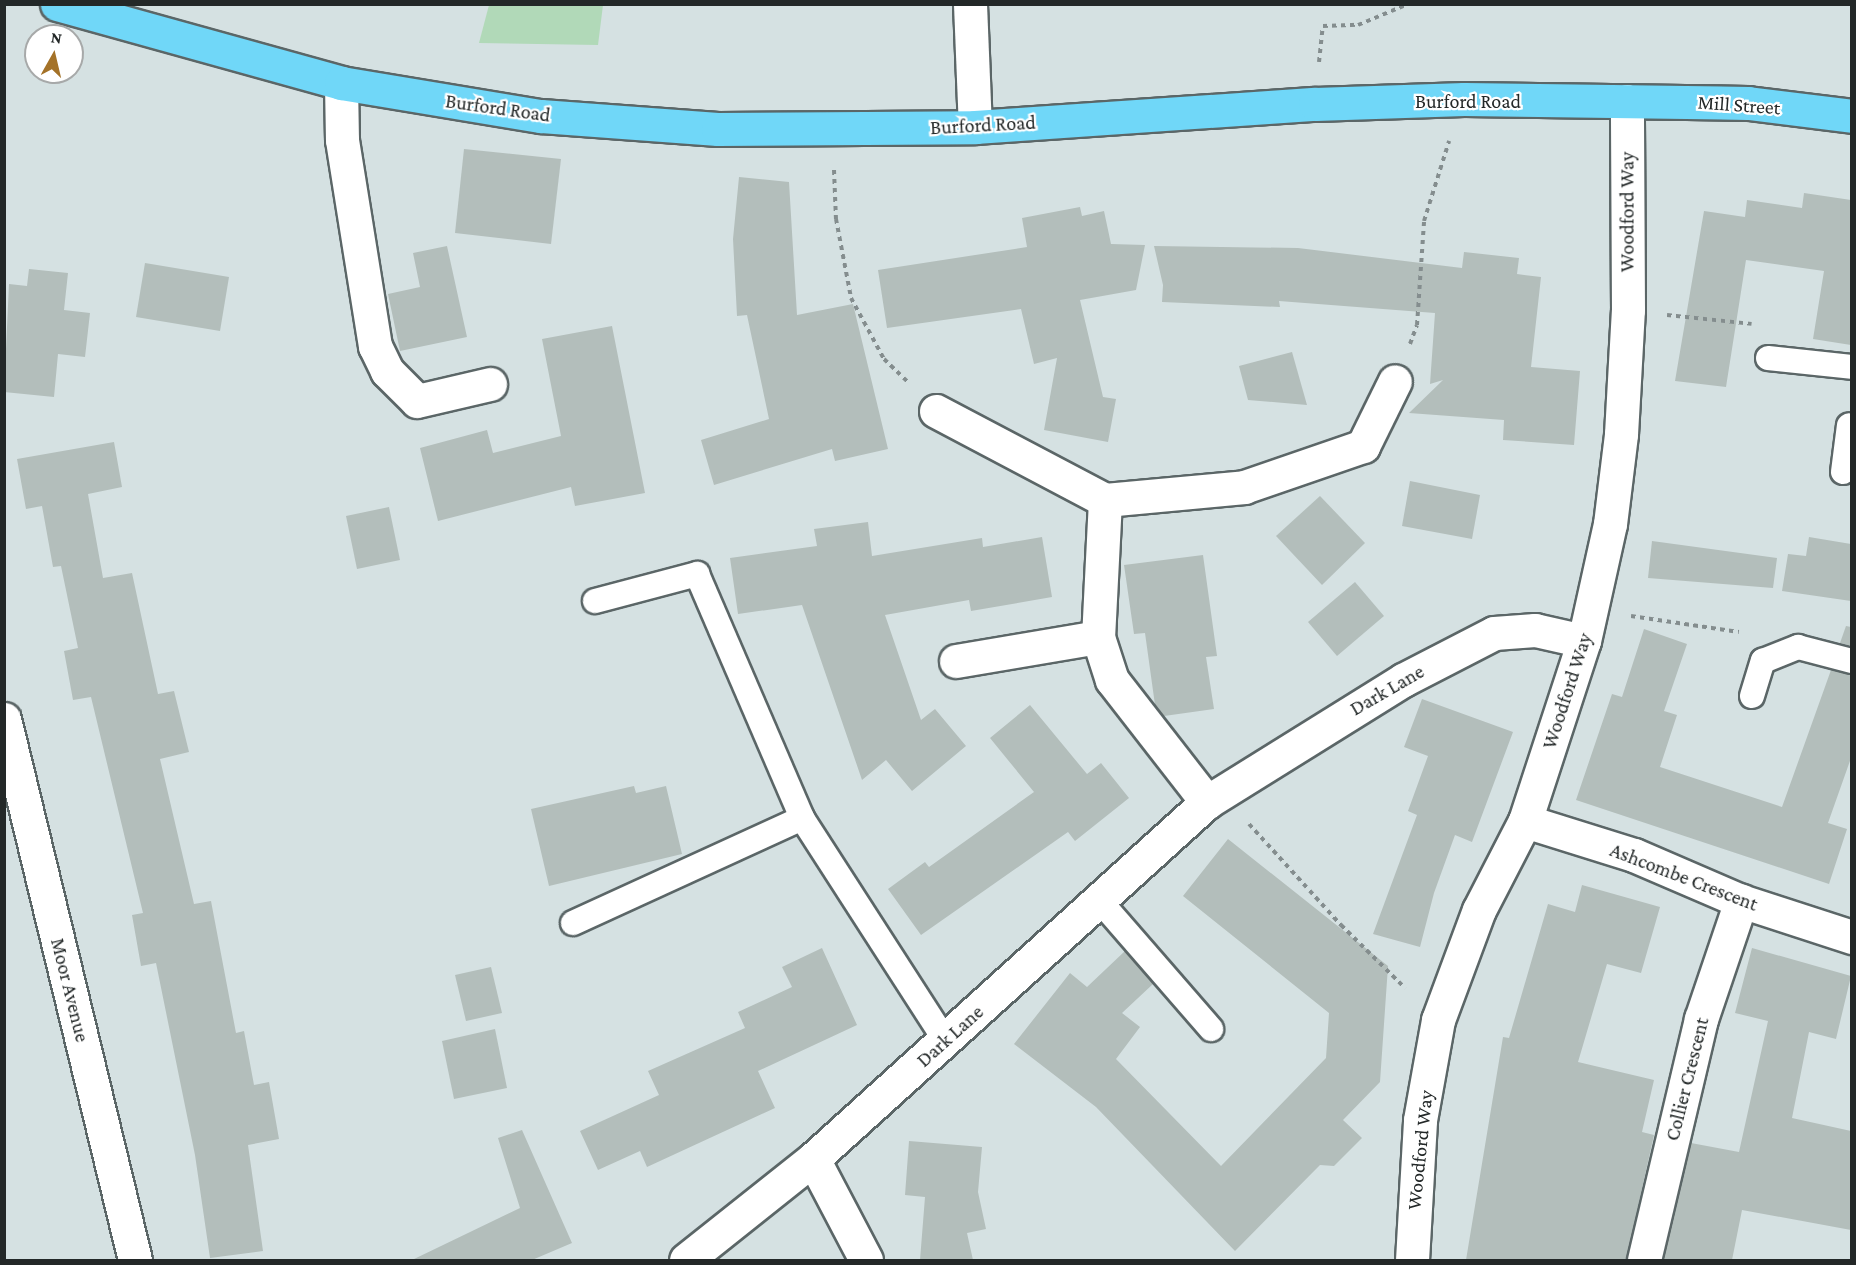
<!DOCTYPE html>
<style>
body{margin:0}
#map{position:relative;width:1856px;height:1265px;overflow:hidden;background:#d5e1e2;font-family:"Crimson Pro",serif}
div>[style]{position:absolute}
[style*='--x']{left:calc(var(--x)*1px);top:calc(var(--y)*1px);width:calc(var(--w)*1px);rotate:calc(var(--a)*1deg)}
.green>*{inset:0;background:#b1d9b8}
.building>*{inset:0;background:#b3bebb}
.path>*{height:4px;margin-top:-2px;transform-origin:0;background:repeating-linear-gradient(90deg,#848d8e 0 4.5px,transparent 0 9px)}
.roads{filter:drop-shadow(2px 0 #5b6667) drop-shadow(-2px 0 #5b6667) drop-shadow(0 2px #5b6667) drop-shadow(0 -2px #5b6667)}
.lane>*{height:24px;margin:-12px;padding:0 12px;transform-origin:12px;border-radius:12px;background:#fff}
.street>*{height:33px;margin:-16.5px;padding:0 16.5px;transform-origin:16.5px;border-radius:16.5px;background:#fff}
.primary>*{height:33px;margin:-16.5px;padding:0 16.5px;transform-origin:16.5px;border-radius:16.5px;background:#70d7f8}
span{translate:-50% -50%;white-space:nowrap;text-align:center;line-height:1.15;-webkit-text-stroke:4.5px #fff;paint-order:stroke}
.street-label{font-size:20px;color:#232828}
.frame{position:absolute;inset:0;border:6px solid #232828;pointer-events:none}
.north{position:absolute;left:24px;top:24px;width:60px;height:60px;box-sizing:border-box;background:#fff;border:2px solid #a7a9a9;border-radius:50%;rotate:8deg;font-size:16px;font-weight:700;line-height:24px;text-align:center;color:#232828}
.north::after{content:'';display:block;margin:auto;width:21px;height:27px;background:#a47228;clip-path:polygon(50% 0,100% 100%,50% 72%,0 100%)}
</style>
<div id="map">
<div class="green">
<i style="clip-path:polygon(489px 5px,603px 5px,598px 45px,479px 43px)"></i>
</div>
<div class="building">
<i style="clip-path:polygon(464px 149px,561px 159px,551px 244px,455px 233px)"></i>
<i style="clip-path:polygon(739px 177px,789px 182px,797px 315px,853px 304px,888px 449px,835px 461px,832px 449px,714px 485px,701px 440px,769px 419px,747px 315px,737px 316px,733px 239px)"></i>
<i style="clip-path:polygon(1804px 193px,1851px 200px,1851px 345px,1813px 339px,1824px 271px,1746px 260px,1726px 387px,1675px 381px,1704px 211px,1745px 217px,1747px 200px,1802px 208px)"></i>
<i style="clip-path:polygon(1080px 207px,1082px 216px,1104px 211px,1111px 244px,1145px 245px,1136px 290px,1080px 300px,1103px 397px,1116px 399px,1108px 442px,1044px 430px,1057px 358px,1034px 364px,1021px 309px,887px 328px,878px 270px,1027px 247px,1022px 218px)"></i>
<i style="clip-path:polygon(447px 246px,467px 337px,400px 351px,388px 294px,420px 287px,413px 253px)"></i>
<i style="clip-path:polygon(1154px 246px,1298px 248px,1462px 268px,1464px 252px,1519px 258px,1517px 274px,1541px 277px,1531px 367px,1580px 371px,1574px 445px,1503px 440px,1504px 420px,1409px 413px,1443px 380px,1430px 384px,1435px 313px,1279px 301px,1280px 307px,1162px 302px,1163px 285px)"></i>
<i style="clip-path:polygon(145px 263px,229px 277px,220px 331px,136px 317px)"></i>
<i style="clip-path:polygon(29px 269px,68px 273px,64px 310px,90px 313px,85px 357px,58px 354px,54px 397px,4px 392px,9px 284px,27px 286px)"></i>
<i style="clip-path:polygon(612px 326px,645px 493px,575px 506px,571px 487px,438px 521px,420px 448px,487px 430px,493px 453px,561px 436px,542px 339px)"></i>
<i style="clip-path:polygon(1292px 352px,1307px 405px,1248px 400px,1239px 366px)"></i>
<i style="clip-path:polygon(114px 442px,122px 487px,88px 494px,103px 578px,132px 573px,158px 694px,174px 691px,189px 752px,160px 759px,194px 904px,211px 901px,236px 1033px,244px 1031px,254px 1085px,269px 1082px,279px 1139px,248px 1145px,263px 1251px,210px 1258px,195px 1155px,156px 963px,141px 966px,132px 915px,143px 913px,91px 697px,73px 700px,64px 651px,78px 648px,61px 566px,53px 567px,42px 506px,26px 509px,17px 459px)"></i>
<i style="clip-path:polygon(1410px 481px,1480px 495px,1472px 539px,1402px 526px)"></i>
<i style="clip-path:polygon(1320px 496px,1365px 543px,1322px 585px,1276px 536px)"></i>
<i style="clip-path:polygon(389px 507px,400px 560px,357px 569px,346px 516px)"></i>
<i style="clip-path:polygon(868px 522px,872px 556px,982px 538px,983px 547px,1042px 537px,1052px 597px,971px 611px,969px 600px,885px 615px,921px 720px,935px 709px,966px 746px,912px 791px,886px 760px,862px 780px,802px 605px,738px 614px,730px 558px,817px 546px,814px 529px)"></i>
<i style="clip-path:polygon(1809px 537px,1851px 544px,1851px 601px,1782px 591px,1788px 554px,1806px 556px)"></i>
<i style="clip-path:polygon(1652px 541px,1777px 558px,1773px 588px,1648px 578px)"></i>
<i style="clip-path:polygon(1203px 555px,1217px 656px,1206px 657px,1214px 709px,1164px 716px,1155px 705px,1145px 633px,1134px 634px,1124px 565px)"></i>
<i style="clip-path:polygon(1355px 582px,1384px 616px,1337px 656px,1308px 622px)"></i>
<i style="clip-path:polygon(1846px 626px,1851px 627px,1851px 646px,1840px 643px)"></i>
<i style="clip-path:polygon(1644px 629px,1687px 644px,1664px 711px,1677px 715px,1660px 767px,1782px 807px,1831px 670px,1851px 675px,1851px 758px,1828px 823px,1847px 829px,1829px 884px,1576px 800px,1612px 694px,1622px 697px)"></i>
<i style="clip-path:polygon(1422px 699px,1513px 732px,1472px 842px,1455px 835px,1434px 893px,1420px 947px,1373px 934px,1417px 815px,1408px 811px,1428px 756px,1404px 747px)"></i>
<i style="clip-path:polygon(1030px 705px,1087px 774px,1101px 763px,1129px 798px,1075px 841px,1068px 832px,921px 935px,888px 889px,925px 862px,929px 867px,1034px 792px,990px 738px)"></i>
<i style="clip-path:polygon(634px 786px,636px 793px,666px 786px,682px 854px,549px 886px,531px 809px)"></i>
<i style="clip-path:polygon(1228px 839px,1388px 966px,1380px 1082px,1343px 1120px,1362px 1138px,1334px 1166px,1320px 1165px,1235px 1251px,1096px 1107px,1014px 1044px,1070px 973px,1087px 987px,1125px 951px,1153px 984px,1122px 1013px,1140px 1027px,1116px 1059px,1221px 1166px,1326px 1058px,1329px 1013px,1183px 896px)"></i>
<i style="clip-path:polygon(1582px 885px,1660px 907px,1641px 973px,1607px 964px,1578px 1062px,1654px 1080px,1642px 1132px,1654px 1135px,1626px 1260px,1466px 1260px,1503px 1037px,1509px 1038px,1548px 904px,1575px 912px)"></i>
<i style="clip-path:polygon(822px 948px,857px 1025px,758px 1071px,775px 1108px,647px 1167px,640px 1151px,598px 1170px,580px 1131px,659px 1095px,648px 1071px,745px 1028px,738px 1012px,792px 987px,782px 967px)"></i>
<i style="clip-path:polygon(1752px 948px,1851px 976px,1836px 1039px,1809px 1032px,1792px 1118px,1851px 1131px,1851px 1230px,1742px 1210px,1732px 1260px,1663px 1260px,1691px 1143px,1739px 1152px,1768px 1021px,1735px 1013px)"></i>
<i style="clip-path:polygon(491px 967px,502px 1013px,466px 1021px,455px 975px)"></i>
<i style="clip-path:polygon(495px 1029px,507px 1088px,454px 1099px,442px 1041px)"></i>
<i style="clip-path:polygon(522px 1130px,572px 1243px,532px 1260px,412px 1260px,520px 1208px,498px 1138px)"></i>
<i style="clip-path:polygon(909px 1141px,982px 1147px,978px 1192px,986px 1229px,967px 1233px,973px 1260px,920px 1260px,925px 1197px,905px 1195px)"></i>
</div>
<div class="path">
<i style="--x:1319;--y:62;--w:36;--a:-84"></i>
<i style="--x:1323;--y:26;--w:35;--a:-2"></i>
<i style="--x:1358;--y:25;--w:54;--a:-22.8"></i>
<i style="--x:834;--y:170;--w:49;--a:87.7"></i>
<i style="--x:836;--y:219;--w:80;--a:79.2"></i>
<i style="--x:851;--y:298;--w:69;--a:61.6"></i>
<i style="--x:884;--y:359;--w:33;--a:44"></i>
<i style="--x:1667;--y:315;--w:85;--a:6"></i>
<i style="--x:1410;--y:344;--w:20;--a:-70"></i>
<i style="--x:1417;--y:325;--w:104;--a:-86.1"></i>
<i style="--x:1424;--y:221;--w:84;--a:-72.6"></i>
<i style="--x:1631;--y:616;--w:109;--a:8.4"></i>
<i style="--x:1249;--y:824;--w:137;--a:47.7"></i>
<i style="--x:1341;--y:925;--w:90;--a:44.5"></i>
</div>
<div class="roads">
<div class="lane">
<i style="--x:1768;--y:358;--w:84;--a:6.1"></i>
<i style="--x:1843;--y:472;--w:47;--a:-82.7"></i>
<i style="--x:595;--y:601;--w:106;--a:-14.8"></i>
<i style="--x:697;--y:574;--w:266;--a:66.7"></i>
<i style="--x:802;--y:818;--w:264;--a:57.2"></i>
<i style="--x:1752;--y:696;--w:37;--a:-73"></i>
<i style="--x:1763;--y:661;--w:38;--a:-22"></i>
<i style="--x:1798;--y:647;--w:56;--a:14.5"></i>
<i style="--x:1099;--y:900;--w:171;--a:49"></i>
<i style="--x:573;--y:923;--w:252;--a:-24.6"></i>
</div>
<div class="street">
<i style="--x:970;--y:4;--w:123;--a:87.7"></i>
<i style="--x:341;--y:83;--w:57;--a:89"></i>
<i style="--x:342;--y:140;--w:209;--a:80.9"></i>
<i style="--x:375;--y:346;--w:28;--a:64"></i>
<i style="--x:387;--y:371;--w:42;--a:45"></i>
<i style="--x:417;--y:401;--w:75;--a:-13.1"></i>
<i style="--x:936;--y:411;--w:191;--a:27.8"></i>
<i style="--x:1105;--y:500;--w:140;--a:-5.3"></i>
<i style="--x:1244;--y:487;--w:126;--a:-19"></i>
<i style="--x:1363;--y:446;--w:72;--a:-63.8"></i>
<i style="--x:1105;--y:500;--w:137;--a:92.9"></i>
<i style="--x:1098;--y:637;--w:45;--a:72"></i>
<i style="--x:1112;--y:680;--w:155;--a:52.1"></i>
<i style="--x:956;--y:661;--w:144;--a:-9.6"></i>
<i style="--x:4;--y:719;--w:557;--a:76.39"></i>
<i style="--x:1525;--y:821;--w:114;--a:17.3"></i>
<i style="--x:1634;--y:855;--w:116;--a:23.3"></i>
<i style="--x:1741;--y:901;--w:117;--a:18"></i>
<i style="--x:813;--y:1159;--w:114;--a:62.3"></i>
<i style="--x:686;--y:1260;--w:162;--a:-38.5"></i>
<i style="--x:813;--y:1159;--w:532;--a:-42.18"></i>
<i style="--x:1207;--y:802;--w:231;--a:-31.9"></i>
<i style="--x:1403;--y:680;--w:102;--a:-27.3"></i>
<i style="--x:1494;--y:633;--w:41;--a:-4.2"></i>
<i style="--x:1535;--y:630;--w:50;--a:12.7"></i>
<i style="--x:1412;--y:1260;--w:140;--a:-86.7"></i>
<i style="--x:1420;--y:1120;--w:102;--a:-79.8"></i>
<i style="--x:1438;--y:1020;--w:117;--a:-69.6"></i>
<i style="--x:1479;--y:910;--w:100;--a:-62.7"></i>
<i style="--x:1525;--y:821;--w:189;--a:-71.9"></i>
<i style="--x:1584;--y:641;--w:120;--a:-77.5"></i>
<i style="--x:1610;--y:524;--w:91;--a:-83"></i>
<i style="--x:1621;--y:434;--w:124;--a:-86.8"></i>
<i style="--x:1628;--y:310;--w:209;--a:-90.3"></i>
<i style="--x:1644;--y:1260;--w:248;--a:-76.7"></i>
<i style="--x:1701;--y:1019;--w:125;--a:-71.3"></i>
</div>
<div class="primary">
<i style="--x:57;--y:4;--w:295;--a:15.5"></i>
<i style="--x:341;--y:83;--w:203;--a:9.4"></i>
<i style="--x:541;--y:116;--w:177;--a:4.2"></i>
<i style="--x:718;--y:129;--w:257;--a:-0.4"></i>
<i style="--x:975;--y:127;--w:341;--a:-3.9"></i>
<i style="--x:1315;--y:104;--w:149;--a:-1.9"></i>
<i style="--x:1464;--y:99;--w:284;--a:0.8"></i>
<i style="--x:1748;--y:103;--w:105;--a:7.1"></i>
</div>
</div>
<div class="street-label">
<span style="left:1468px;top:101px">Burford Road</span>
<span style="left:1739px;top:105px;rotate:4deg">Mill Street</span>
<span style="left:498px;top:108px;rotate:8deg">Burford Road</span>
<span style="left:983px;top:125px;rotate:-3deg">Burford Road</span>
<span style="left:1627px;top:212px;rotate:-90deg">Woodford Way</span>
<span style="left:1387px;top:690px;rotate:-30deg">Dark Lane</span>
<span style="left:1567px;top:691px;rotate:-72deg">Woodford Way</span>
<span style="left:1684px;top:877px;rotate:21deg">Ashcombe Crescent</span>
<span style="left:70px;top:990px;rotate:76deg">Moor Avenue</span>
<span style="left:950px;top:1036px;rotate:-42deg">Dark Lane</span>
<span style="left:1687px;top:1079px;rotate:-76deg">Collier Crescent</span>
<span style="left:1420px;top:1150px;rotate:-84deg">Woodford Way</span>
</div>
<div class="frame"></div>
<div class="north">N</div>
</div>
